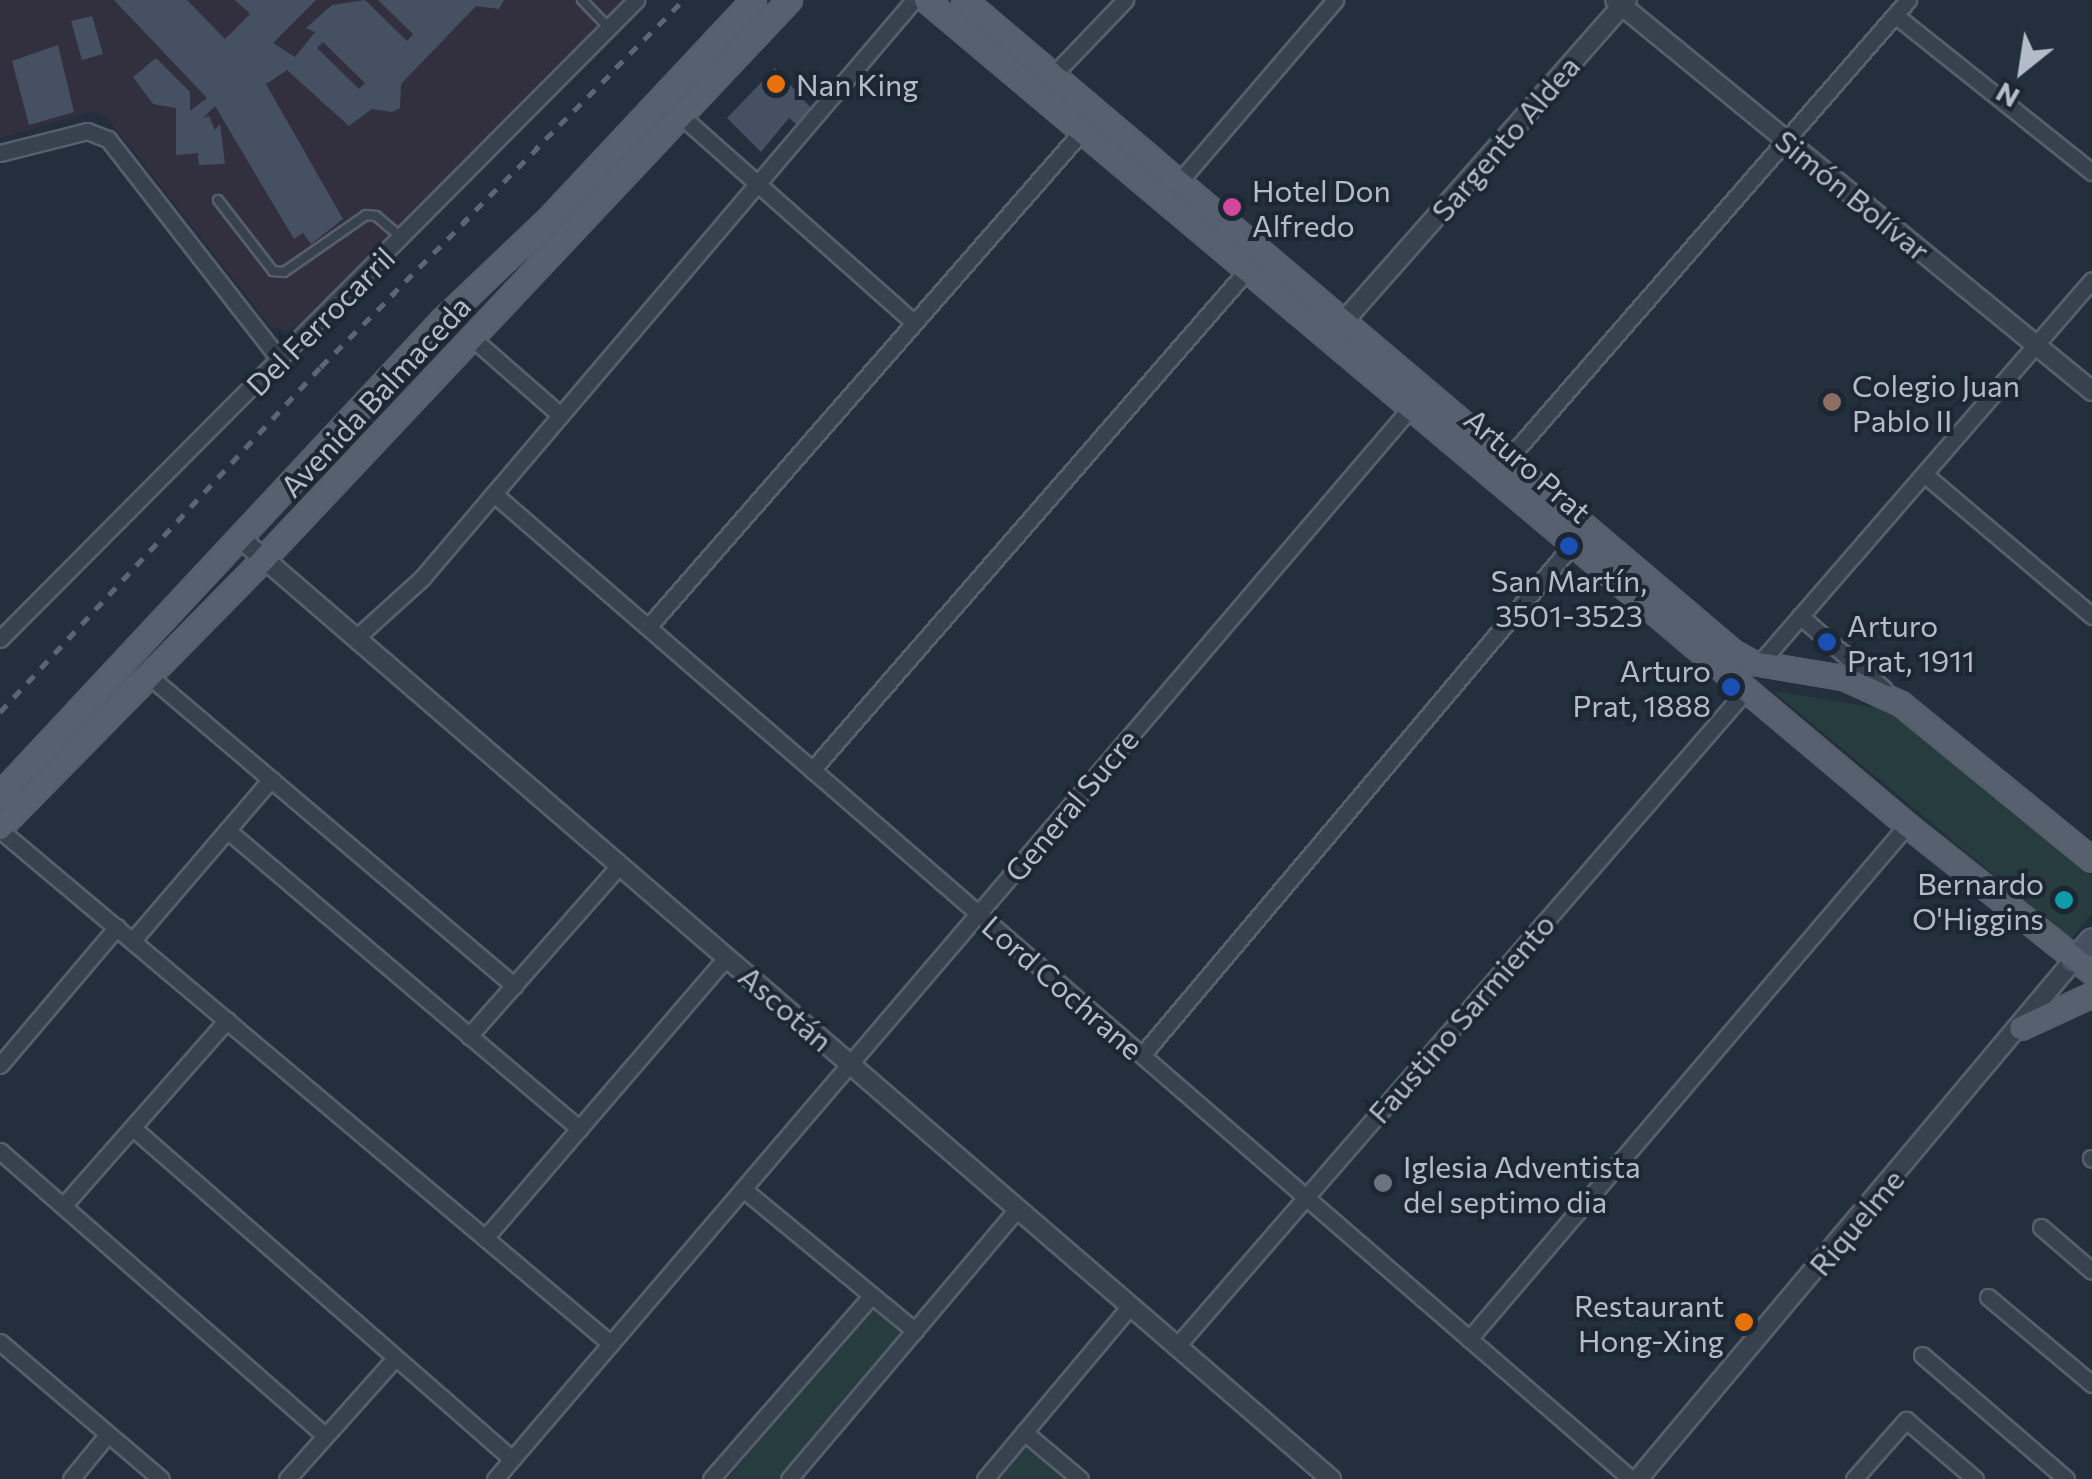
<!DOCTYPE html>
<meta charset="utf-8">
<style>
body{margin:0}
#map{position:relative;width:2092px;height:1479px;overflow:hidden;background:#242f3e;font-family:Commissioner,sans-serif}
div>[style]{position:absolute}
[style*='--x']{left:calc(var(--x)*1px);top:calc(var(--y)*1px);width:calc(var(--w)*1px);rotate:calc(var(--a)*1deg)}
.medical>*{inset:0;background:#32303f}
.green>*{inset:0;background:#263c3f}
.building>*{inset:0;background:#455162}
.roads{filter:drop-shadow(2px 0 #565f6c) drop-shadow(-2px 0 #565f6c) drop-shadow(0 2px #565f6c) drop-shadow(0 -2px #565f6c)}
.service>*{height:8px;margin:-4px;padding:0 4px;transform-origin:4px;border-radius:4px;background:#38414e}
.minor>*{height:15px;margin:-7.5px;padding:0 7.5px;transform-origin:7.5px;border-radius:7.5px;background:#38414e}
.tertiary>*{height:18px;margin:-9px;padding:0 9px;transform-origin:9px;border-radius:9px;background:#38414e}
.secondary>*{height:20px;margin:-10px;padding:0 10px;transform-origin:10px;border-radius:10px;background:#465061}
.primary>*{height:22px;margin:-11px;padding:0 11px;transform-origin:11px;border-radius:11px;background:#56606e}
.rail>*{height:5px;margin-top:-2.5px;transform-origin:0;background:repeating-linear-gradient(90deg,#5a6575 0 10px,transparent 0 20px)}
.dots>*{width:28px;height:28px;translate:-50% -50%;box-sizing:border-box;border:5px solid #1d2633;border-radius:50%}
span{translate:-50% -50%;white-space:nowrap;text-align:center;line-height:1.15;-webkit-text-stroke:8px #1d2633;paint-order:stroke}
.poi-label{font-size:30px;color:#b4bcc9}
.left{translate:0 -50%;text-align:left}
.right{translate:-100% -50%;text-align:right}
.street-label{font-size:30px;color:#b4bcc9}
.north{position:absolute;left:1972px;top:20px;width:100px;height:100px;-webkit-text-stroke:8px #1d2633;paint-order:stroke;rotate:210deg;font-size:28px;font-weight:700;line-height:40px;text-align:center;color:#b4bcc9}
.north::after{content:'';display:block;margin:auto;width:35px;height:45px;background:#b4bcc9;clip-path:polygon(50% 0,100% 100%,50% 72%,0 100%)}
</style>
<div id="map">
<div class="medical">
<i style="clip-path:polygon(0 0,623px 0,302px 323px,286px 331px,271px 327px,106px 116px,91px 112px,0 138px)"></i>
</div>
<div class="green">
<i style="clip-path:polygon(1773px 691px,1885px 709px,2092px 876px,2092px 913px,2071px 939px)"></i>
<i style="clip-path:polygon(872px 1306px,905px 1333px,779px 1479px,727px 1479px)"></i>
<i style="clip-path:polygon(1027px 1444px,1068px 1479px,996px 1479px)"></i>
</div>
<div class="building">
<i style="clip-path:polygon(evenodd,114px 0,187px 0,225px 39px,250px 14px,235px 0,316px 0,273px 43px,295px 57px,315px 32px,306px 28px,332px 5px,365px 0,407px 41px,413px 34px,378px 0,504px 0,499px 9px,476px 6px,401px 84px,400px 108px,392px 112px,372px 109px,349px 126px,287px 70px,266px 84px,343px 219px,311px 244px,303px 233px,294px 239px,215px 106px,203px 118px,209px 116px,215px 130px,220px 124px,225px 164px,199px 165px,198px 153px,176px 155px,176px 108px,153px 104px,133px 77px,156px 58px,190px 92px,190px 111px,207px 98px,114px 0,323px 42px,365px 83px,359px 89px,317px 48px,323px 42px)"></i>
<i style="clip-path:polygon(92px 16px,103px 54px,82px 60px,71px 21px)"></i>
<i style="clip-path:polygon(58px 45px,74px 112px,29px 125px,12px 61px)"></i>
<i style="clip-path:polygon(775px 68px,811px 108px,796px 124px,789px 118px,761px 152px,727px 118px)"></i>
</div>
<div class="roads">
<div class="service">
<i style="--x:582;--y:0;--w:39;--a:46"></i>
<i style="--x:218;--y:200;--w:90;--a:52.2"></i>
<i style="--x:273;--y:271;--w:11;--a:5"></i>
<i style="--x:284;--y:272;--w:100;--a:-34.8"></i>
<i style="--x:366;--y:215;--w:10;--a:6"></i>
<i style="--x:376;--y:216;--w:34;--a:40"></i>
</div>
<div class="minor">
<i style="--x:1895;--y:15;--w:252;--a:38.6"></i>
<i style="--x:1056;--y:72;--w:100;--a:-46.2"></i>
<i style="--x:679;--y:114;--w:314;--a:41.6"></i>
<i style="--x:0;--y:153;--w:90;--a:-14.2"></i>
<i style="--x:87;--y:131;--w:22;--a:21"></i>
<i style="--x:108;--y:139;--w:281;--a:52.1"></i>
<i style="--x:1179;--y:182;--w:240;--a:-49.4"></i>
<i style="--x:471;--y:337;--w:118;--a:41.2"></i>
<i style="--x:1508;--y:459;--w:609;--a:-48.93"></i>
<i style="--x:1924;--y:474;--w:220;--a:40.2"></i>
<i style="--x:494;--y:494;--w:1504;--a:40.9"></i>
<i style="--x:1800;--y:616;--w:111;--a:41"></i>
<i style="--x:648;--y:627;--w:662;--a:-48.8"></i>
<i style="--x:357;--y:637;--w:88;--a:-42.2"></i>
<i style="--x:422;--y:578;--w:759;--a:-49.6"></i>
<i style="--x:0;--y:639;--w:902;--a:-45.13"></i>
<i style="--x:1759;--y:664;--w:508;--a:-49.07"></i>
<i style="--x:149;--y:676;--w:479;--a:40.3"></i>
<i style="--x:812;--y:770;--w:666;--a:-48.96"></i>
<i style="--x:0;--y:830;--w:798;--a:40.07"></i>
<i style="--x:227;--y:830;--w:462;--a:40.3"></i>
<i style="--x:133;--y:940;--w:212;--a:-49.4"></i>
<i style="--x:469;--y:1036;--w:228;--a:-48.6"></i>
<i style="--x:1142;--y:1055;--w:668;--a:-49.85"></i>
<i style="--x:0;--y:1065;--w:181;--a:-49.7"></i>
<i style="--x:133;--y:1128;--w:503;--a:41.13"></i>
<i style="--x:0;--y:1151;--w:432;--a:41.2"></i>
<i style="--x:2091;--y:1158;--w:1;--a:45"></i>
<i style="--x:743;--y:1189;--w:223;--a:39.5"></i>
<i style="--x:63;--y:1206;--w:248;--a:-48.6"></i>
<i style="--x:2041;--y:1227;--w:67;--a:40.8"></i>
<i style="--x:485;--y:1238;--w:371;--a:-49.3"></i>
<i style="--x:1988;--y:1297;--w:136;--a:39.9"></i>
<i style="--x:1469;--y:1339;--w:675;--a:-49.56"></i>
<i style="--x:0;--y:1342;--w:211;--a:40.4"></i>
<i style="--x:1176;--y:1347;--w:871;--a:-49.05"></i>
<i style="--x:1922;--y:1355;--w:190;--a:40.7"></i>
<i style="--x:1024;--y:1432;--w:73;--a:40"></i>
<i style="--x:71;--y:1479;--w:57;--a:-50.7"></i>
<i style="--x:287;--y:1479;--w:162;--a:-48.2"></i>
<i style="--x:495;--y:1479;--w:1413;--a:-49.48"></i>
<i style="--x:711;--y:1479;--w:244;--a:-48.8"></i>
<i style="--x:789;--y:1479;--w:355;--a:-49.8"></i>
<i style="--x:985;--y:1479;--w:226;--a:-50"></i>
<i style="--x:1854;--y:1479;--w:79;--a:-48.6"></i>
<i style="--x:1906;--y:1420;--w:91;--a:40.5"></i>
</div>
<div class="tertiary">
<i style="--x:1615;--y:0;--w:617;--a:39.34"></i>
<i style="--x:1344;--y:321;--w:428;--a:-48.6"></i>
<i style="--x:240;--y:538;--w:1441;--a:40.78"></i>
<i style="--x:1638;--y:1479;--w:675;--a:-49.99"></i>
</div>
<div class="secondary">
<i style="--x:2072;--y:962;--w:30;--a:-49"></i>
</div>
<div class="primary">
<i style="--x:926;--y:0;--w:1282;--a:40.06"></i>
<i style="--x:1907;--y:825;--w:236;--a:38.5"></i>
<i style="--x:964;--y:0;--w:1008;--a:40.29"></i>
<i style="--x:1733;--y:652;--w:23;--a:29"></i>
<i style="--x:1753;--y:663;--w:92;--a:9.4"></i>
<i style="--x:1844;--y:678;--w:63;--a:24.5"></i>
<i style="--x:1901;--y:704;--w:247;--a:39.2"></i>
<i style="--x:0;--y:795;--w:650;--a:-47"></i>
<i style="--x:443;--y:320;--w:148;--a:-43.6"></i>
<i style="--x:550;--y:218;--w:299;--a:-46.9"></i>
<i style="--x:0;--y:828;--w:377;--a:-45.5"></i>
<i style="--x:264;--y:559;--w:768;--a:-46.74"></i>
<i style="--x:2021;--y:1028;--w:78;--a:-24.9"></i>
</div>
</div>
<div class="rail">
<i style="--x:0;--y:712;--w:471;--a:-47.1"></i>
<i style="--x:321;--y:367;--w:515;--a:-45.39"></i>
</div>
<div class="dots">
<i style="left:776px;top:84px;background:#e8710a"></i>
<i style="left:1232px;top:207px;background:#d1479c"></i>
<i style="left:1832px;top:402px;background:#8d6e63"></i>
<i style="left:1569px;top:546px;background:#1a4fb4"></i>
<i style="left:1827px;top:642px;background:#1a4fb4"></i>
<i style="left:1731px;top:687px;background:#1a4fb4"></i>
<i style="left:2064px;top:900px;background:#0f9aa8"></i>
<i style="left:1383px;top:1183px;background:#6b7280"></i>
<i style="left:1744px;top:1322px;background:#e8710a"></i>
</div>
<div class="poi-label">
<span class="left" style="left:796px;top:84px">Nan King</span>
<span class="left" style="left:1252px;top:207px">Hotel Don<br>Alfredo</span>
<span class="left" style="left:1852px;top:402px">Colegio Juan<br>Pablo II</span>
<span style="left:1569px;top:597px">San Martín,<br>3501-3523</span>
<span class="left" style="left:1847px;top:642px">Arturo<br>Prat, 1911</span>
<span class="right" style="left:1711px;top:687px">Arturo<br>Prat, 1888</span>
<span class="right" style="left:2044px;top:900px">Bernardo<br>O'Higgins</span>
<span class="left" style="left:1403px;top:1183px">Iglesia Adventista<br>del septimo dia</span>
<span class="right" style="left:1724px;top:1322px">Restaurant<br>Hong-Xing</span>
</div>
<div class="street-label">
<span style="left:1505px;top:138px;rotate:-49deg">Sargento Aldea</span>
<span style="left:1853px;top:195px;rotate:39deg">Simón Bolívar</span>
<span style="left:320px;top:321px;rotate:-45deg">Del Ferrocarril</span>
<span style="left:375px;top:396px;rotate:-47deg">Avenida Balmaceda</span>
<span style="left:1528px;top:465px;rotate:41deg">Arturo Prat</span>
<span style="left:1071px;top:805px;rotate:-50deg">General Sucre</span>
<span style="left:1063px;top:987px;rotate:41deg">Lord Cochrane</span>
<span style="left:786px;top:1008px;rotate:41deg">Ascotán</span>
<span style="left:1461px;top:1018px;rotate:-49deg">Faustino Sarmiento</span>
<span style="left:1856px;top:1222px;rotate:-50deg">Riquelme</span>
</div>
<div class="north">N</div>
</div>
